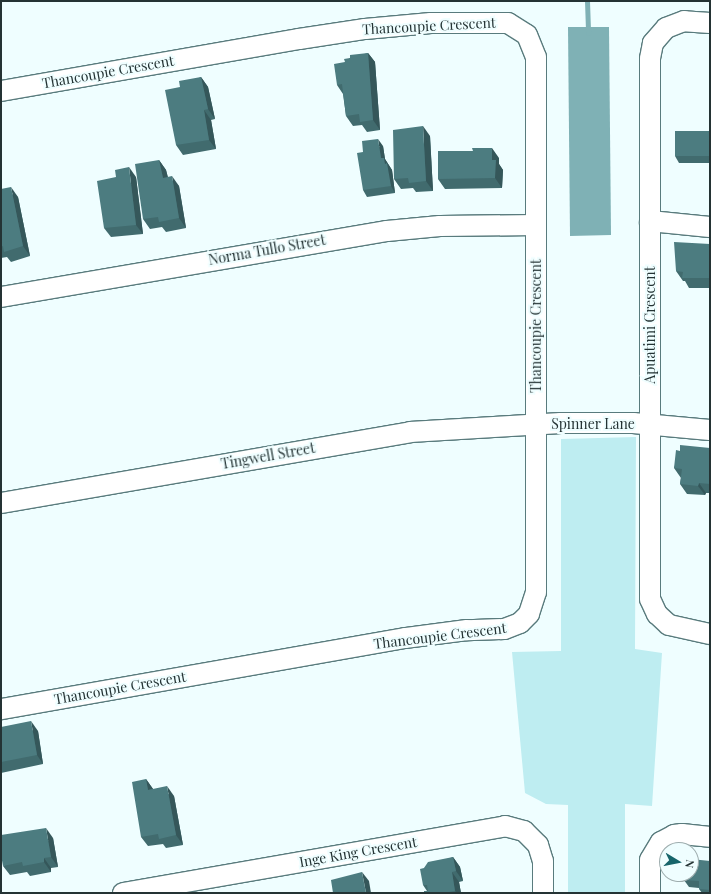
<!DOCTYPE html>
<style>
body{margin:0}
#map{position:relative;width:711px;height:894px;overflow:hidden;background:#effeff;font-family:"Playfair Display",serif}
div>[style]{position:absolute}
[style*='--x']{left:calc(var(--x)*1px);top:calc(var(--y)*1px);width:calc(var(--w)*1px);rotate:calc(var(--a)*1deg)}
.green>*{inset:0;background:#beedf1}
.water>*{inset:0;background:#7fb1b5}
.stream>*{height:5px;margin:-2.5px;padding:0 2.5px;transform-origin:2.5px;border-radius:2.5px;background:#7fb1b5}
.roads{filter:drop-shadow(1px 0 #597b7d) drop-shadow(-1px 0 #597b7d) drop-shadow(0 1px #597b7d) drop-shadow(0 -1px #597b7d)}
.minor>*{height:20px;margin:-10px;padding:0 10px;transform-origin:10px;border-radius:10px;background:#fff}
.wall>*{inset:0;background:#416b6e}
.shaded-wall>*{inset:0;background:#35575a}
.building>*{inset:0;background:#4c7c80}
span{translate:-50% -50%;white-space:nowrap;text-align:center;line-height:1.15;-webkit-text-stroke:4px #effeff;paint-order:stroke}
.street-label{font-size:14px;color:#243334}
.frame{position:absolute;inset:0;border:2px solid #243334;pointer-events:none}
.north{position:absolute;left:659px;top:842px;width:40px;height:40px;box-sizing:border-box;background:#effeff;border:1px solid #9eadae;border-radius:50%;rotate:100deg;font-size:11px;font-weight:700;line-height:16px;text-align:center;color:#243334}
.north::after{content:'';display:block;margin:auto;width:14px;height:18px;background:#17656b;clip-path:polygon(50% 0,100% 100%,50% 72%,0 100%)}
</style>
<div id="map">
<div class="green">
<i style="clip-path:polygon(636px 437px,635px 649px,662px 653px,652px 806px,625px 804px,625px 893px,568px 893px,568px 805px,546px 804px,525px 793px,512px 652px,561px 651px,561px 439px)"></i>
</div>
<div class="water">
<i style="clip-path:polygon(568px 27px,609px 27px,611px 235px,570px 236px)"></i>
</div>
<div class="stream">
<i style="--x:587;--y:1;--w:32;--a:88"></i>
</div>
<div class="roads">
<div class="minor">
<i style="--x:710;--y:23;--w:26;--a:-176"></i>
<i style="--x:684;--y:21;--w:19;--a:159"></i>
<i style="--x:666;--y:28;--w:20;--a:131"></i>
<i style="--x:653;--y:43;--w:16;--a:101"></i>
<i style="--x:650;--y:59;--w:540;--a:90"></i>
<i style="--x:650;--y:599;--w:17;--a:65"></i>
<i style="--x:657;--y:614;--w:16;--a:43"></i>
<i style="--x:669;--y:625;--w:42;--a:12.4"></i>
<i style="--x:1;--y:91;--w:303;--a:-9.9"></i>
<i style="--x:299;--y:39;--w:67;--a:-8.6"></i>
<i style="--x:365;--y:29;--w:66;--a:-5.2"></i>
<i style="--x:431;--y:23;--w:77;--a:0"></i>
<i style="--x:508;--y:23;--w:22;--a:32"></i>
<i style="--x:527;--y:35;--w:24;--a:68"></i>
<i style="--x:536;--y:57;--w:535;--a:90"></i>
<i style="--x:536;--y:592;--w:23;--a:108"></i>
<i style="--x:529;--y:614;--w:13;--a:135"></i>
<i style="--x:520;--y:623;--w:17;--a:159"></i>
<i style="--x:504;--y:629;--w:37;--a:178"></i>
<i style="--x:467;--y:630;--w:63;--a:172.6"></i>
<i style="--x:405;--y:638;--w:410;--a:170"></i>
<i style="--x:650;--y:221;--w:60;--a:5.7"></i>
<i style="--x:1;--y:297;--w:392;--a:-9.7"></i>
<i style="--x:387;--y:231;--w:53;--a:-5.4"></i>
<i style="--x:440;--y:226;--w:96;--a:-0.6"></i>
<i style="--x:1;--y:503;--w:415;--a:-9.8"></i>
<i style="--x:410;--y:432;--w:151;--a:-3.4"></i>
<i style="--x:561;--y:423;--w:72;--a:0"></i>
<i style="--x:633;--y:423;--w:77;--a:5.2"></i>
<i style="--x:123;--y:893;--w:388;--a:-9.9"></i>
<i style="--x:505;--y:826;--w:20;--a:15"></i>
<i style="--x:524;--y:831;--w:20;--a:45"></i>
<i style="--x:538;--y:845;--w:17;--a:73"></i>
<i style="--x:543;--y:861;--w:32;--a:90"></i>
<i style="--x:650;--y:893;--w:33;--a:-90"></i>
<i style="--x:650;--y:860;--w:21;--a:-59"></i>
<i style="--x:661;--y:842;--w:15;--a:-28"></i>
<i style="--x:674;--y:835;--w:8;--a:-7"></i>
<i style="--x:682;--y:834;--w:28;--a:6"></i>
</div>
</div>
<div class="wall">
<i style="clip-path:polygon(368px 53px,375px 62px,380px 130px,367px 132px,362px 125px,353px 126px,346px 116px,343px 94px,337px 85px,345px 62px,350px 58px)"></i>
<i style="clip-path:polygon(201px 77px,208px 87px,215px 119px,211px 120px,216px 149px,183px 155px,176px 145px,180px 87px)"></i>
<i style="clip-path:polygon(710px 131px,710px 163px,679px 163px,675px 156px)"></i>
<i style="clip-path:polygon(430px 136px,433px 191px,416px 192px,413px 188px,401px 189px,394px 179px)"></i>
<i style="clip-path:polygon(383px 146px,385px 159px,392px 170px,395px 193px,367px 197px,363px 190px,363px 152px)"></i>
<i style="clip-path:polygon(499px 158px,499px 164px,503px 170px,502px 188px,445px 189px,438px 179px)"></i>
<i style="clip-path:polygon(159px 160px,166px 170px,168px 177px,179px 186px,186px 228px,166px 232px,162px 227px,150px 229px,143px 219px)"></i>
<i style="clip-path:polygon(136px 177px,143px 234px,111px 237px,104px 228px)"></i>
<i style="clip-path:polygon(1px 189px,18px 197px,30px 256px,11px 262px,7px 257px,1px 258px)"></i>
<i style="clip-path:polygon(710px 244px,710px 288px,689px 288px,685px 281px,683px 281px,676px 271px)"></i>
<i style="clip-path:polygon(710px 448px,710px 493px,706px 493px,705px 495px,687px 494px,680px 484px,681px 478px,674px 468px,680px 451px)"></i>
<i style="clip-path:polygon(1px 727px,38px 731px,43px 764px,1px 773px)"></i>
<i style="clip-path:polygon(146px 779px,153px 789px,174px 796px,183px 845px,166px 848px,163px 844px,148px 846px,141px 837px)"></i>
<i style="clip-path:polygon(53px 838px,58px 867px,51px 868px,51px 872px,30px 876px,27px 872px,10px 875px,3px 866px)"></i>
<i style="clip-path:polygon(453px 857px,460px 867px,463px 881px,459px 882px,461px 893px,424px 893px,427px 891px,423px 885px,424px 868px)"></i>
<i style="clip-path:polygon(710px 861px,710px 893px,702px 893px,699px 889px,699px 888px,689px 887px,681px 876px)"></i>
</div>
<div class="shaded-wall">
<i style="clip-path:polygon(368px 53px,375px 62px,380px 130px,373px 120px)"></i>
<i style="clip-path:polygon(201px 77px,208px 87px,215px 119px,208px 109px)"></i>
<i style="clip-path:polygon(204px 110px,211px 120px,216px 149px,209px 140px)"></i>
<i style="clip-path:polygon(423px 126px,430px 136px,433px 191px,426px 181px)"></i>
<i style="clip-path:polygon(378px 139px,383px 146px,385px 159px,392px 170px,395px 193px,391px 186px,381px 158px)"></i>
<i style="clip-path:polygon(492px 148px,499px 158px,499px 164px,503px 170px,502px 188px,495px 178px,492px 160px)"></i>
<i style="clip-path:polygon(159px 160px,166px 170px,170px 188px,163px 178px)"></i>
<i style="clip-path:polygon(129px 167px,136px 177px,143px 234px,136px 225px)"></i>
<i style="clip-path:polygon(172px 176px,179px 186px,186px 228px,179px 218px)"></i>
<i style="clip-path:polygon(11px 187px,18px 197px,30px 256px,23px 246px)"></i>
<i style="clip-path:polygon(699px 483px,706px 493px,705px 495px,698px 486px)"></i>
<i style="clip-path:polygon(31px 721px,38px 731px,43px 764px,37px 755px)"></i>
<i style="clip-path:polygon(146px 779px,153px 789px,148px 790px)"></i>
<i style="clip-path:polygon(167px 786px,174px 796px,183px 845px,176px 835px)"></i>
<i style="clip-path:polygon(46px 828px,53px 838px,58px 867px,51px 857px)"></i>
<i style="clip-path:polygon(453px 857px,460px 867px,463px 881px,456px 871px)"></i>
<i style="clip-path:polygon(44px 858px,51px 868px,51px 872px,44px 862px)"></i>
<i style="clip-path:polygon(362px 872px,369px 881px,371px 893px,366px 893px)"></i>
<i style="clip-path:polygon(452px 872px,459px 882px,461px 893px,457px 893px,455px 891px)"></i>
</div>
<div class="building">
<i style="clip-path:polygon(368px 53px,373px 120px,360px 122px,359px 114px,346px 116px,342px 84px,337px 85px,334px 64px,345px 62px,344px 59px,350px 58px,350px 55px)"></i>
<i style="clip-path:polygon(201px 77px,208px 109px,204px 110px,209px 140px,176px 145px,165px 90px,180px 87px,179px 81px)"></i>
<i style="clip-path:polygon(423px 126px,426px 181px,409px 183px,408px 178px,394px 179px,393px 130px)"></i>
<i style="clip-path:polygon(675px 131px,710px 131px,710px 156px,675px 156px)"></i>
<i style="clip-path:polygon(378px 139px,381px 158px,384px 158px,385px 164px,387px 163px,391px 186px,363px 190px,357px 153px,363px 152px,362px 141px)"></i>
<i style="clip-path:polygon(472px 148px,492px 148px,492px 160px,496px 160px,495px 178px,438px 179px,438px 151px,473px 151px)"></i>
<i style="clip-path:polygon(159px 160px,163px 178px,172px 176px,179px 218px,159px 222px,158px 217px,143px 219px,135px 164px)"></i>
<i style="clip-path:polygon(129px 167px,136px 225px,104px 228px,97px 181px,116px 177px,115px 170px)"></i>
<i style="clip-path:polygon(11px 187px,23px 246px,4px 252px,3px 246px,1px 247px,1px 189px)"></i>
<i style="clip-path:polygon(674px 242px,710px 244px,710px 278px,682px 278px,683px 272px,676px 271px)"></i>
<i style="clip-path:polygon(680px 445px,710px 448px,710px 484px,699px 483px,698px 486px,680px 484px,682px 469px,674px 468px,676px 450px,680px 451px)"></i>
<i style="clip-path:polygon(31px 721px,37px 755px,1px 762px,1px 727px)"></i>
<i style="clip-path:polygon(146px 779px,148px 790px,167px 786px,176px 835px,159px 839px,158px 834px,141px 837px,132px 782px)"></i>
<i style="clip-path:polygon(46px 828px,51px 857px,44px 858px,44px 862px,23px 866px,22px 862px,3px 866px,1px 855px,1px 835px)"></i>
<i style="clip-path:polygon(453px 857px,456px 871px,452px 872px,455px 891px,449px 892px,449px 893px,424px 893px,424px 891px,428px 891px,427px 885px,423px 885px,420px 869px,424px 868px,428px 862px)"></i>
<i style="clip-path:polygon(691px 859px,710px 861px,710px 890px,699px 889px,699px 881px,684px 880px,684px 876px,681px 876px,682px 874px,691px 874px)"></i>
<i style="clip-path:polygon(362px 872px,366px 893px,333px 893px,331px 880px)"></i>
</div>
<div class="street-label">
<span style="left:429px;top:26px;rotate:-3deg">Thancoupie Crescent</span>
<span style="left:108px;top:72px;rotate:-10deg">Thancoupie Crescent</span>
<span style="left:267px;top:250px;rotate:-10deg">Norma Tullo Street</span>
<span style="left:650px;top:325px;rotate:-90deg">Apuatimi Crescent</span>
<span style="left:536px;top:326px;rotate:-90deg">Thancoupie Crescent</span>
<span style="left:593px;top:424px">Spinner Lane</span>
<span style="left:268px;top:456px;rotate:-10deg">Tingwell Street</span>
<span style="left:440px;top:636px;rotate:-7deg">Thancoupie Crescent</span>
<span style="left:120px;top:688px;rotate:-10deg">Thancoupie Crescent</span>
<span style="left:358px;top:852px;rotate:-10deg">Inge King Crescent</span>
</div>
<div class="frame"></div>
<div class="north">N</div>
</div>
